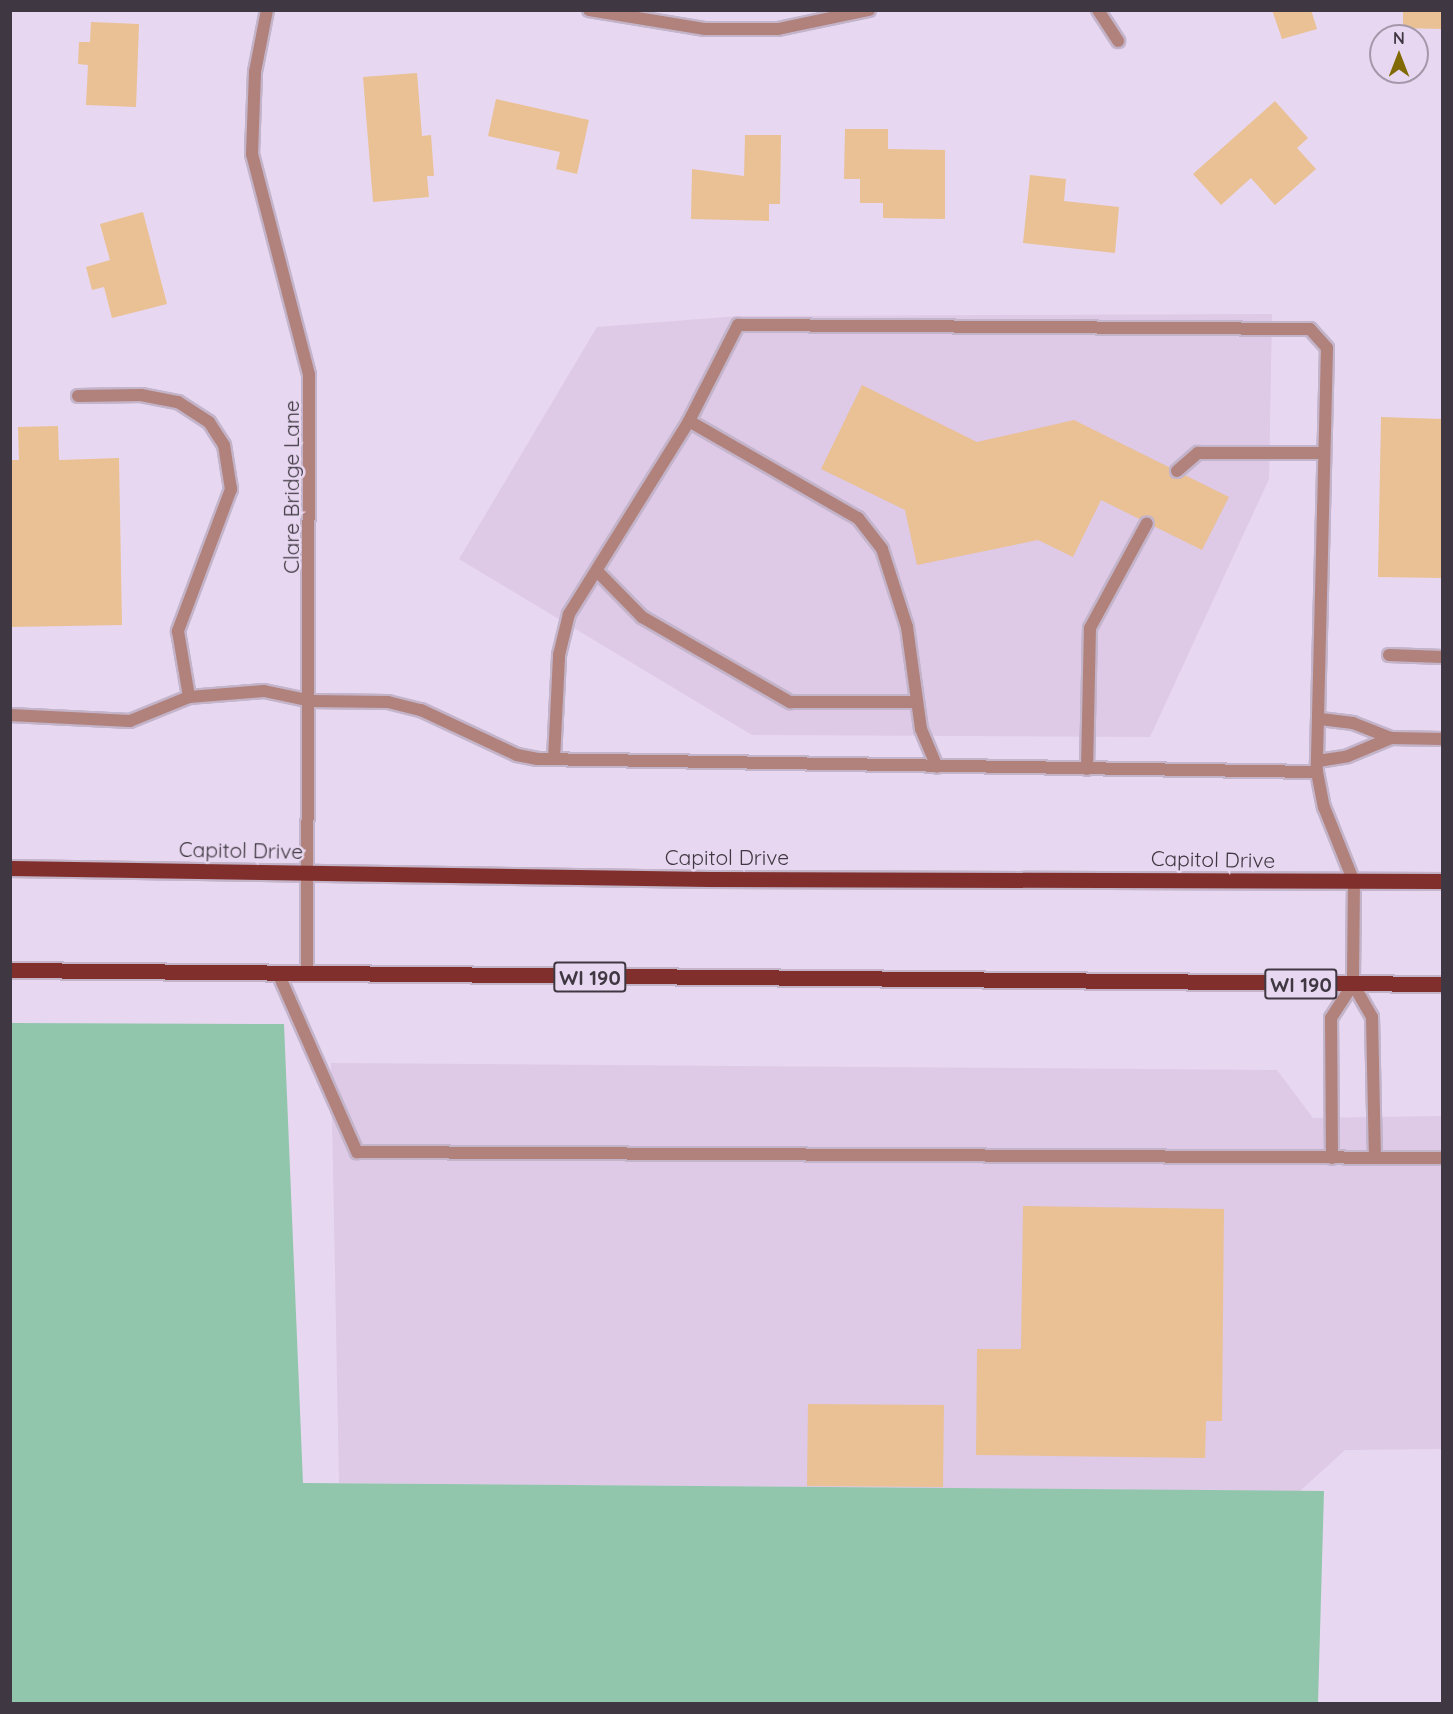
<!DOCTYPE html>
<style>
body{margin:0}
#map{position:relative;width:1453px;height:1714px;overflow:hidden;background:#e8d7f0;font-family:Quicksand,sans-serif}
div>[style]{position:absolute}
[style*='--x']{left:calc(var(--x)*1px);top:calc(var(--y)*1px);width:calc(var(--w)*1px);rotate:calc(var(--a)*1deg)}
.built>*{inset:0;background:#dec9e7}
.green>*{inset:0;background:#91c6ac}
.building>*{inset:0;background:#e9c194}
.roads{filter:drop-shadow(2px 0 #c3b4ca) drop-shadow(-2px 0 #c3b4ca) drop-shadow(0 2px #c3b4ca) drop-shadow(0 -2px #c3b4ca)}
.lane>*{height:12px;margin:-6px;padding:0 6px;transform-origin:6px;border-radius:6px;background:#b1817c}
.street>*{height:12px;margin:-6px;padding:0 6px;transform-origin:6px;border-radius:6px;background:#b1817c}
.primary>*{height:15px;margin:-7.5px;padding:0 7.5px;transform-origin:7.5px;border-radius:7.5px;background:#812f2c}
span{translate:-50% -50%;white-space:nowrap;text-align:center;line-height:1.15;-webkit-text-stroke:5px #e8d7f0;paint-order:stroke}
.shield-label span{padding:2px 4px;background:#e8d7f0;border:2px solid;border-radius:4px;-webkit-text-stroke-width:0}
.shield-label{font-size:20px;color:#3f3842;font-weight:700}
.street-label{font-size:21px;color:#3f3842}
.frame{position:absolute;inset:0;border:12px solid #3f3842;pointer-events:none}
.north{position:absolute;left:1369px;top:24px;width:60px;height:60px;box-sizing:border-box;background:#e8d7f0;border:2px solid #a497aa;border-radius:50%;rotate:0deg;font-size:16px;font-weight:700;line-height:24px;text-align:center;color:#3f3842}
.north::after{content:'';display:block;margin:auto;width:21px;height:27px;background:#816a03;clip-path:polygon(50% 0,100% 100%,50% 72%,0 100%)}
</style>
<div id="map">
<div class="built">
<i style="clip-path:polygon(1272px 314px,1269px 479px,1150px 737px,752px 735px,459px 559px,597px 327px,739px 316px)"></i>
<i style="clip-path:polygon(331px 1063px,1277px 1070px,1313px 1118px,1442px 1116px,1442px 1449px,1345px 1450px,1300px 1491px,339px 1483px)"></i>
</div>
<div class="green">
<i style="clip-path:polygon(11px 1023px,284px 1024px,303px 1483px,1324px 1491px,1318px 1703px,11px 1703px)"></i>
</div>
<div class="building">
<i style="clip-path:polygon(1272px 10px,1311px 10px,1317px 29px,1282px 39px)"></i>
<i style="clip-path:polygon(1403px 10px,1442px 10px,1442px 29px,1403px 28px)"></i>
<i style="clip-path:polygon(91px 22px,139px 24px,136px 107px,86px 105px,88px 65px,78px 64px,79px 42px,90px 42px)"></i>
<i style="clip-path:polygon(417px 73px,422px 136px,431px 135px,434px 176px,427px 176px,429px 197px,373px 202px,363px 77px)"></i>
<i style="clip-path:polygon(496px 99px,589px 120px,577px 174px,556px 169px,560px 152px,488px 136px)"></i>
<i style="clip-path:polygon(1275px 101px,1308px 138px,1297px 148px,1316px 169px,1275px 205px,1251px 178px,1221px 205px,1193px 174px)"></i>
<i style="clip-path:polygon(845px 129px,888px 129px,888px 149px,945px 150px,945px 219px,883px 218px,883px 203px,860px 203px,860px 179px,844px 179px)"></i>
<i style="clip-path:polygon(745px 135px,781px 135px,780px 204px,769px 204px,769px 221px,691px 219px,692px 169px,744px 176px)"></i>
<i style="clip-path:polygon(1030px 175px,1066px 179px,1064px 201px,1119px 207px,1115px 253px,1023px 243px)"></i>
<i style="clip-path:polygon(143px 212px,167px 304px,112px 318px,104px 287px,92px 290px,86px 267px,110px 260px,100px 224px)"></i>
<i style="clip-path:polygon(862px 385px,977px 442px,1074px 420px,1229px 497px,1202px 550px,1101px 500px,1073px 557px,1038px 540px,917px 565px,905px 510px,821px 469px)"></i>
<i style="clip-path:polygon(1381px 417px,1442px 419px,1442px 578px,1378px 577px)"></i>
<i style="clip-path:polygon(58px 426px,59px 460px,119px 458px,122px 625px,10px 627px,10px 460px,19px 460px,18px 427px)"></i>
<i style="clip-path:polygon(1023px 1206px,1224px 1209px,1222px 1421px,1206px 1421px,1205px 1458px,976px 1455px,977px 1349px,1021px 1349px)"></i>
<i style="clip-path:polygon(808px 1404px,944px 1405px,943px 1487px,807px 1486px)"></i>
</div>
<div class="roads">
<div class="lane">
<i style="--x:78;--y:396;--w:63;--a:-0.9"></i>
<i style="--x:141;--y:395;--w:38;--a:11"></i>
<i style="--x:178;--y:402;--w:37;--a:33"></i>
<i style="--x:209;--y:422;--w:27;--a:57"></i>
<i style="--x:224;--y:445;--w:45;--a:81"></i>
<i style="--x:231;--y:489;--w:152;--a:110.5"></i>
<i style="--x:178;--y:631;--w:67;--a:80.5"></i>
<i style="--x:689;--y:421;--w:195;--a:29.9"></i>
<i style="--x:858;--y:518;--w:39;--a:52"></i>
<i style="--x:882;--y:549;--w:82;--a:72.2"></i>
<i style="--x:907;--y:627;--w:103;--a:82.2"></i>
<i style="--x:921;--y:729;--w:41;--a:67.2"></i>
<i style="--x:1177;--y:471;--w:28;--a:-41"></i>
<i style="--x:1198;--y:453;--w:126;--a:0"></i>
<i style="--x:598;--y:572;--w:63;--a:45.6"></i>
<i style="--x:642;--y:617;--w:171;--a:29.9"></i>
<i style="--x:790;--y:702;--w:127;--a:0"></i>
<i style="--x:1389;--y:655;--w:53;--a:2.2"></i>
<i style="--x:10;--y:715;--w:120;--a:2.9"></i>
<i style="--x:130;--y:721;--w:64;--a:-22.1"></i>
<i style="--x:189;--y:697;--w:75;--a:-4.6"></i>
<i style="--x:264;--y:691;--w:48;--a:12"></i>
<i style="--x:1391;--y:738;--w:51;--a:1.1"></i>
<i style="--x:554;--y:759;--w:104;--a:-87.2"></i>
<i style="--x:559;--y:655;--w:42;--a:-76.3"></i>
<i style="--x:569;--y:614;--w:227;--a:-58.1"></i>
<i style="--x:689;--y:421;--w:108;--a:-63"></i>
<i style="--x:738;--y:325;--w:572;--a:0.4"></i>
<i style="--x:1310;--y:329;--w:25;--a:48"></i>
<i style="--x:1327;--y:348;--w:424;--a:91.4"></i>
<i style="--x:1318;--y:761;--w:30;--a:-9"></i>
<i style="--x:1348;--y:756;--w:47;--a:-22.7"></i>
<i style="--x:1391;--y:738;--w:41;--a:-158.5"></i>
<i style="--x:1353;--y:723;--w:33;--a:-173"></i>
<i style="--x:1087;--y:769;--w:141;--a:-88.8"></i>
<i style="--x:1090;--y:628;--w:119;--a:-61.5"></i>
<i style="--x:278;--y:973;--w:196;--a:66.2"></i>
<i style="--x:357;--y:1152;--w:1085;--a:0.32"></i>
<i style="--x:1332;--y:1158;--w:140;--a:-90.4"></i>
<i style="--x:1331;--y:1018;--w:40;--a:-57.1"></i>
<i style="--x:1353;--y:984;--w:38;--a:60"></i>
<i style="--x:1372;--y:1017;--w:141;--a:88.8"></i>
</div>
<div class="street">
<i style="--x:267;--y:10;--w:63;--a:101"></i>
<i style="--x:255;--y:72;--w:82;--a:92.1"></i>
<i style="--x:252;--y:154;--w:228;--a:75.5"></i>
<i style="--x:309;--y:375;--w:598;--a:90.19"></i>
<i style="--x:589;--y:10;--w:118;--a:9.3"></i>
<i style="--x:705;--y:29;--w:73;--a:0"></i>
<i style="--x:778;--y:29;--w:93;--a:-11.8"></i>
<i style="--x:1098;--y:10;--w:37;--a:57"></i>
<i style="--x:311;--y:701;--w:77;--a:0.7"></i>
<i style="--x:388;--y:702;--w:34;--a:14"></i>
<i style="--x:421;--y:710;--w:106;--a:25.1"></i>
<i style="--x:517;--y:755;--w:21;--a:11"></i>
<i style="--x:538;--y:759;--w:779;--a:0.96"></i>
<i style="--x:1317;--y:772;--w:36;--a:79"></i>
<i style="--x:1324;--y:807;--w:81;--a:68.2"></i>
<i style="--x:1354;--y:882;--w:102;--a:90.6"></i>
</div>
<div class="primary">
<i style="--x:10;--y:868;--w:699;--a:0.9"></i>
<i style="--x:709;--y:879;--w:733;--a:0.16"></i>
<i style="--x:10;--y:970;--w:1432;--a:0.56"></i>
</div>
</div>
<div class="shield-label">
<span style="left:590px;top:977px">WI 190</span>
<span style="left:1301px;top:984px">WI 190</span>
</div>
<div class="street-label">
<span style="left:291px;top:487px;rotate:-90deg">Clare Bridge Lane</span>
<span style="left:241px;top:850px;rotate:1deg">Capitol Drive</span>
<span style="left:727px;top:857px">Capitol Drive</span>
<span style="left:1213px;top:859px;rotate:1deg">Capitol Drive</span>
</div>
<div class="frame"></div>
<div class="north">N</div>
</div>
